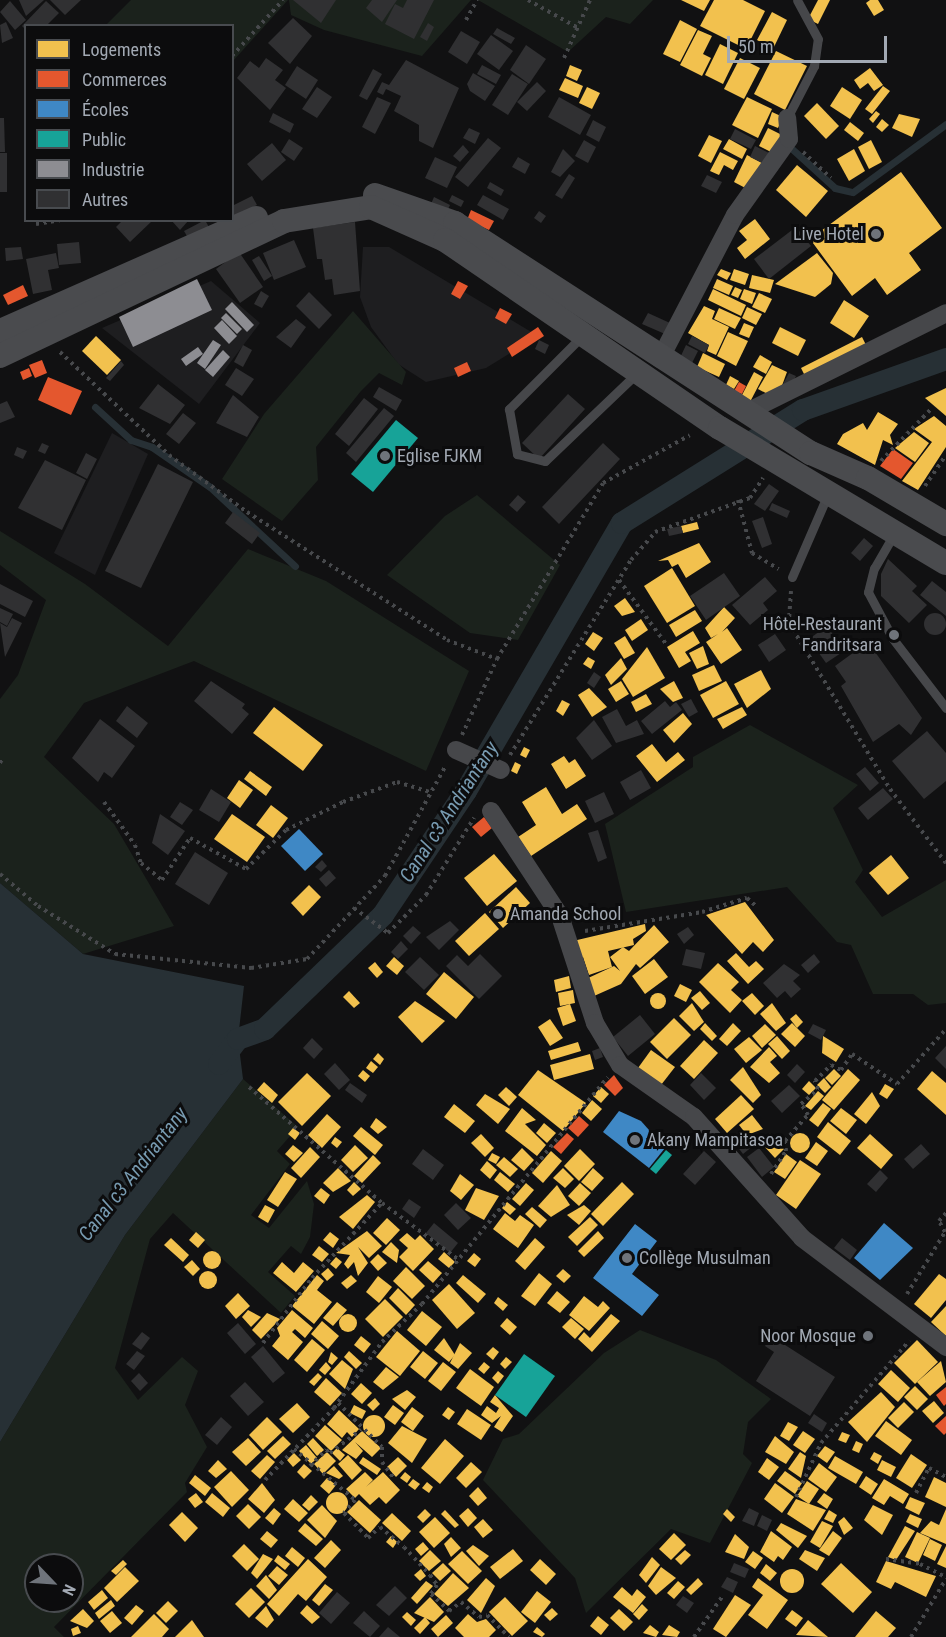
<!DOCTYPE html>
<meta charset="utf-8">
<style>
body{margin:0}
#map{position:relative;width:946px;height:1637px;overflow:hidden;background:#111112;font-family:"Roboto Condensed",sans-serif}
div>[style]{position:absolute}
[style*='--x']{left:calc(var(--x)*1px);top:calc(var(--y)*1px);width:calc(var(--w)*1px);rotate:calc(var(--a)*1deg)}
.built>*{inset:0;background:#1e1e20}
.green>*{inset:0;background:#1b221c}
.water>*{inset:0;background:#273035}
.homes>*{inset:0;background:#f2c14e}
.round{border-radius:50%}
.shops>*{inset:0;background:#e4572e}
.schools>*{inset:0;background:#3f88c5}
.public>*{inset:0;background:#17a398}
.industry>*{inset:0;background:#8d8d92}
.stream>*{height:7px;margin:-3.5px;padding:0 3.5px;transform-origin:3.5px;border-radius:3.5px;background:#273035}
.canal>*{height:22px;margin:-11px;padding:0 11px;transform-origin:11px;border-radius:11px;background:#273035}
.building>*{inset:0;background:#303032}
.path>*{height:4px;margin-top:-2px;transform-origin:0;background:repeating-linear-gradient(90deg,#47494c 0 3px,transparent 0 7.5px)}
.lane>*{height:9px;margin:-4.5px;padding:0 4.5px;transform-origin:4.5px;border-radius:4.5px;background:#46474a}
.street>*{height:18px;margin:-9px;padding:0 9px;transform-origin:9px;border-radius:9px;background:#46474a}
.secondary>*{height:24px;margin:-12px;padding:0 12px;transform-origin:12px;border-radius:12px;background:#4a4b4e}
.dots>*{width:16px;height:16px;translate:-50% -50%;box-sizing:border-box;border:3px solid #0c0c0d;border-radius:50%}
span{translate:-50% -50%;white-space:nowrap;text-align:center;line-height:1.15;-webkit-text-stroke:6px #0c0c0d;paint-order:stroke}
.poi-label{font-size:18px;color:#a2a9b3}
.right{translate:-100% -50%;text-align:right}
.left{translate:0 -50%;text-align:left}
.water-label{font-size:20px;color:#779ab0;font-style:italic}
.legend{position:absolute;left:24px;top:24px;width:210px;height:198px;box-sizing:border-box;background:#0c0c0d;border:2px solid #484b4f;margin:0;padding:8px 10px;list-style:none;font-size:18px;color:#a2a9b3}
.legend li{display:flex;align-items:center;gap:12px;height:30px}
.legend b{width:30px;border:2px solid #484b4f}
.north{position:absolute;left:24px;top:1553px;width:60px;height:60px;box-sizing:border-box;background:#0c0c0d;border:2px solid #484b4f;border-radius:50%;rotate:115deg;font-size:16px;font-weight:700;line-height:24px;text-align:center;color:#a2a9b3}
.north::after{content:'';display:block;margin:auto;width:21px;height:27px;background:#6f747b;clip-path:polygon(50% 0,100% 100%,50% 72%,0 100%)}
.scale{position:absolute;left:727px;top:36px;width:160px;height:27px;box-sizing:border-box;border:3px solid #a2a9b3;border-top:0;padding-left:8px;font-size:18px;line-height:21px;white-space:nowrap;color:#a2a9b3;-webkit-text-stroke:4px #0c0c0d;paint-order:stroke}
</style>
<div id="map">
<div class="built">
<i style="clip-path:polygon(363px 247px,389px 247px,538px 336px,486px 368px,426px 382px,398px 364px,371px 327px,360px 297px)"></i>
<i style="clip-path:polygon(211px 281px,260px 323px,199px 404px,102px 328px)"></i>
<i style="clip-path:polygon(112px 433px,148px 454px,95px 575px,54px 553px)"></i>
</div>
<div class="green">
<i style="clip-path:polygon(131px 0,288px 0,233px 61px,232px 26px,106px 25px)"></i>
<i style="clip-path:polygon(289px 0,471px 0,422px 56px,324px 30px,291px 15px)"></i>
<i style="clip-path:polygon(478px 0,653px 0,630px 24px,606px 17px,568px 52px)"></i>
<i style="clip-path:polygon(353px 311px,406px 372px,402px 385px,379px 373px,361px 391px,316px 447px,318px 480px,282px 521px,222px 479px,264px 414px)"></i>
<i style="clip-path:polygon(477px 495px,560px 565px,518px 640px,470px 633px,387px 575px,445px 516px)"></i>
<i style="clip-path:polygon(0 531px,85px 584px,168px 646px,248px 549px,326px 581px,469px 671px,426px 771px,194px 661px,84px 703px,44px 757px,114px 824px,174px 926px,83px 954px,0 883px,0 699px,18px 675px,46px 600px,0 565px)"></i>
<i style="clip-path:polygon(750px 725px,858px 785px,833px 808px,863px 870px,855px 882px,882px 917px,946px 880px,946px 1003px,928px 1005px,913px 994px,873px 994px,851px 945px,837px 942px,787px 887px,626px 912px,605px 824px,693px 767px,693px 757px)"></i>
<i style="clip-path:polygon(evenodd,243px 1079px,298px 1127px,277px 1151px,290px 1164px,251px 1215px,269px 1228px,307px 1181px,314px 1204px,310px 1237px,301px 1254px,291px 1246px,268px 1272px,295px 1296px,281px 1313px,173px 1213px,150px 1239px,115px 1368px,138px 1400px,182px 1357px,198px 1371px,185px 1405px,207px 1447px,185px 1483px,187px 1492px,54px 1627px,64px 1637px,0 1637px,0 1442px,125px 1235px,243px 1079px,36px 1565px,72px 1565px,72px 1601px,36px 1601px,36px 1565px)"></i>
<i style="clip-path:polygon(640px 1330px,716px 1360px,771px 1399px,748px 1422px,743px 1454px,752px 1463px,710px 1543px,671px 1529px,586px 1613px,575px 1578px,483px 1480px,503px 1439px,519px 1434px,604px 1353px)"></i>
</div>
<div class="water">
<i style="clip-path:polygon(0 883px,83px 954px,244px 986px,238px 1039px,243px 1079px,125px 1235px,0 1442px)"></i>
</div>
<div class="homes">
<i style="clip-path:polygon(681px 0,710px 0,704px 11px)"></i>
<i style="clip-path:polygon(714px 0,743px 0,765px 11px,746px 49px,700px 26px)"></i>
<i style="clip-path:polygon(818px 0,830px 0,818px 24px,808px 19px)"></i>
<i style="clip-path:polygon(870px 0,878px 0,884px 10px,874px 16px,866px 3px)"></i>
<i style="clip-path:polygon(772px 12px,787px 20px,773px 49px,757px 40px)"></i>
<i style="clip-path:polygon(680px 20px,697px 29px,680px 62px,663px 54px)"></i>
<i style="clip-path:polygon(698px 30px,712px 36px,703px 54px,711px 58px,702px 76px,680px 65px)"></i>
<i style="clip-path:polygon(720px 44px,738px 53px,723px 84px,705px 75px)"></i>
<i style="clip-path:polygon(776px 51px,807px 66px,785px 110px,754px 94px)"></i>
<i style="clip-path:polygon(740px 58px,760px 68px,744px 99px,724px 89px)"></i>
<i style="clip-path:polygon(570px 65px,582px 70px,577px 81px,566px 76px)"></i>
<i style="clip-path:polygon(870px 68px,883px 85px,874px 91px,868px 83px,860px 89px,854px 80px)"></i>
<i style="clip-path:polygon(565px 78px,583px 86px,578px 98px,559px 90px)"></i>
<i style="clip-path:polygon(883px 86px,890px 91px,872px 114px,865px 109px)"></i>
<i style="clip-path:polygon(587px 87px,600px 93px,592px 109px,579px 103px)"></i>
<i style="clip-path:polygon(842px 87px,862px 100px,850px 119px,830px 106px)"></i>
<i style="clip-path:polygon(747px 97px,772px 109px,758px 138px,732px 125px)"></i>
<i style="clip-path:polygon(817px 103px,839px 126px,826px 139px,804px 116px)"></i>
<i style="clip-path:polygon(876px 111px,880px 114px,873px 123px,869px 119px)"></i>
<i style="clip-path:polygon(772px 112px,783px 117px,778px 128px,768px 124px)"></i>
<i style="clip-path:polygon(899px 114px,920px 119px,912px 137px,892px 128px)"></i>
<i style="clip-path:polygon(882px 119px,889px 125px,882px 132px,876px 127px)"></i>
<i style="clip-path:polygon(850px 122px,864px 133px,858px 141px,844px 130px)"></i>
<i style="clip-path:polygon(768px 128px,784px 136px,775px 154px,759px 146px)"></i>
<i style="clip-path:polygon(709px 135px,722px 141px,711px 163px,698px 156px)"></i>
<i style="clip-path:polygon(729px 139px,747px 149px,742px 159px,723px 149px)"></i>
<i style="clip-path:polygon(871px 140px,882px 162px,869px 169px,858px 147px)"></i>
<i style="clip-path:polygon(854px 149px,865px 171px,849px 181px,837px 159px)"></i>
<i style="clip-path:polygon(720px 152px,738px 161px,733px 170px,724px 165px,719px 175px,710px 171px)"></i>
<i style="clip-path:polygon(747px 155px,764px 164px,751px 191px,734px 182px)"></i>
<i style="clip-path:polygon(797px 165px,828px 191px,806px 217px,776px 190px)"></i>
<i style="clip-path:polygon(901px 172px,942px 228px,909px 253px,921px 270px,887px 295px,875px 278px,852px 296px,810px 239px)"></i>
<i style="clip-path:polygon(755px 219px,770px 239px,745px 259px,737px 248px,747px 240px,739px 231px)"></i>
<i style="clip-path:polygon(817px 253px,833px 273px,831px 284px,815px 297px,775px 284px)"></i>
<i style="clip-path:polygon(721px 269px,731px 273px,727px 280px,717px 275px)"></i>
<i style="clip-path:polygon(734px 269px,749px 274px,745px 285px,730px 280px)"></i>
<i style="clip-path:polygon(752px 275px,774px 280px,770px 293px,749px 288px)"></i>
<i style="clip-path:polygon(717px 279px,733px 286px,729px 295px,713px 288px)"></i>
<i style="clip-path:polygon(735px 287px,742px 290px,738px 298px,731px 295px)"></i>
<i style="clip-path:polygon(713px 289px,746px 305px,741px 316px,708px 300px)"></i>
<i style="clip-path:polygon(744px 289px,756px 293px,752px 304px,740px 299px)"></i>
<i style="clip-path:polygon(759px 293px,772px 299px,765px 313px,752px 307px)"></i>
<i style="clip-path:polygon(844px 300px,869px 316px,854px 338px,830px 323px)"></i>
<i style="clip-path:polygon(704px 306px,715px 311px,712px 319px,729px 327px,716px 355px,707px 351px,709px 345px,688px 333px)"></i>
<i style="clip-path:polygon(747px 307px,762px 314px,756px 325px,742px 318px)"></i>
<i style="clip-path:polygon(719px 308px,741px 318px,735px 329px,714px 319px)"></i>
<i style="clip-path:polygon(744px 323px,754px 327px,749px 338px,739px 334px)"></i>
<i style="clip-path:polygon(780px 327px,806px 340px,798px 356px,772px 343px)"></i>
<i style="clip-path:polygon(728px 332px,748px 341px,736px 366px,717px 356px)"></i>
<i style="clip-path:polygon(96px 336px,121px 360px,107px 375px,82px 351px)"></i>
<i style="clip-path:polygon(862px 337px,867px 347px,806px 378px,801px 368px)"></i>
<i style="clip-path:polygon(703px 353px,725px 364px,719px 377px,697px 367px)"></i>
<i style="clip-path:polygon(760px 355px,772px 362px,766px 374px,753px 367px)"></i>
<i style="clip-path:polygon(772px 365px,787px 372px,777px 399px,758px 389px)"></i>
<i style="clip-path:polygon(754px 372px,763px 377px,750px 402px,741px 397px)"></i>
<i style="clip-path:polygon(730px 376px,739px 381px,734px 389px,726px 385px)"></i>
<i style="clip-path:polygon(946px 388px,946px 416px,925px 398px)"></i>
<i style="clip-path:polygon(878px 412px,898px 424px,890px 435px,893px 445px,883px 440px,875px 465px,837px 444px,843px 434px,863px 423px,867px 430px)"></i>
<i style="clip-path:polygon(934px 416px,946px 426px,946px 447px,918px 490px,902px 481px,932px 442px,914px 429px)"></i>
<i style="clip-path:polygon(914px 432px,929px 443px,915px 462px,895px 448px)"></i>
<i style="clip-path:polygon(697px 522px,699px 529px,683px 533px,681px 526px)"></i>
<i style="clip-path:polygon(699px 543px,711px 562px,686px 578px,678px 564px,672px 567px,668px 560px,658px 561px)"></i>
<i style="clip-path:polygon(672px 568px,695px 606px,667px 623px,644px 586px)"></i>
<i style="clip-path:polygon(625px 598px,635px 612px,622px 616px,614px 606px)"></i>
<i style="clip-path:polygon(724px 607px,735px 618px,722px 632px,727px 628px,742px 650px,721px 664px,706px 642px,718px 634px,711px 638px,705px 628px)"></i>
<i style="clip-path:polygon(695px 610px,702px 621px,676px 637px,669px 625px)"></i>
<i style="clip-path:polygon(641px 619px,648px 630px,632px 641px,625px 630px)"></i>
<i style="clip-path:polygon(693px 631px,700px 643px,685px 652px,691px 661px,679px 668px,667px 647px)"></i>
<i style="clip-path:polygon(593px 632px,603px 638px,594px 651px,585px 644px)"></i>
<i style="clip-path:polygon(625px 636px,635px 653px,624px 659px,614px 643px)"></i>
<i style="clip-path:polygon(703px 646px,709px 664px,697px 669px,689px 653px)"></i>
<i style="clip-path:polygon(647px 647px,665px 678px,633px 697px,622px 679px)"></i>
<i style="clip-path:polygon(588px 657px,595px 661px,591px 669px,583px 664px)"></i>
<i style="clip-path:polygon(621px 658px,627px 669px,611px 685px,605px 675px)"></i>
<i style="clip-path:polygon(714px 665px,722px 681px,699px 691px,692px 675px)"></i>
<i style="clip-path:polygon(761px 670px,771px 689px,747px 708px,734px 684px)"></i>
<i style="clip-path:polygon(621px 681px,629px 694px,616px 702px,608px 689px)"></i>
<i style="clip-path:polygon(674px 681px,683px 698px,673px 702px,660px 689px)"></i>
<i style="clip-path:polygon(726px 681px,739px 704px,713px 718px,700px 695px)"></i>
<i style="clip-path:polygon(589px 688px,607px 707px,592px 717px,578px 695px)"></i>
<i style="clip-path:polygon(646px 694px,652px 704px,636px 712px,631px 702px)"></i>
<i style="clip-path:polygon(562px 700px,570px 704px,563px 716px,556px 711px)"></i>
<i style="clip-path:polygon(274px 707px,323px 745px,303px 771px,253px 733px)"></i>
<i style="clip-path:polygon(742px 707px,747px 715px,723px 729px,717px 719px)"></i>
<i style="clip-path:polygon(683px 713px,692px 724px,674px 743px,663px 730px)"></i>
<i style="clip-path:polygon(652px 744px,666px 762px,678px 752px,685px 760px,657px 782px,636px 756px)"></i>
<i style="clip-path:polygon(524px 747px,530px 750px,526px 758px,520px 755px)"></i>
<i style="clip-path:polygon(564px 756px,569px 763px,575px 759px,586px 776px,566px 789px,551px 764px)"></i>
<i style="clip-path:polygon(515px 762px,521px 765px,517px 774px,511px 771px)"></i>
<i style="clip-path:polygon(250px 771px,272px 787px,266px 796px,244px 779px)"></i>
<i style="clip-path:polygon(239px 780px,253px 790px,240px 808px,227px 798px)"></i>
<i style="clip-path:polygon(546px 787px,562px 814px,577px 804px,587px 819px,531px 856px,518px 837px,536px 825px,522px 802px)"></i>
<i style="clip-path:polygon(271px 805px,288px 818px,273px 838px,256px 825px)"></i>
<i style="clip-path:polygon(232px 814px,265px 837px,247px 862px,214px 839px)"></i>
<i style="clip-path:polygon(494px 854px,517px 881px,487px 906px,464px 878px)"></i>
<i style="clip-path:polygon(891px 855px,909px 878px,888px 895px,869px 873px)"></i>
<i style="clip-path:polygon(309px 885px,321px 897px,303px 916px,291px 903px)"></i>
<i style="clip-path:polygon(516px 887px,530px 903px,503px 928px,489px 912px)"></i>
<i style="clip-path:polygon(745px 902px,774px 940px,763px 952px,753px 942px,742px 954px,706px 915px)"></i>
<i style="clip-path:polygon(485px 913px,499px 929px,469px 956px,455px 941px)"></i>
<i style="clip-path:polygon(645px 924px,646px 931px,633px 939px,634px 945px,608px 951px,612px 967px,589px 975px,583px 957px,577px 959px,573px 941px)"></i>
<i style="clip-path:polygon(654px 925px,669px 942px,640px 968px,636px 964px,621px 984px,594px 996px,586px 979px,614px 966px,620px 971px,610px 957px,623px 947px,629px 951px)"></i>
<i style="clip-path:polygon(736px 953px,749px 967px,756px 961px,764px 969px,748px 984px,727px 961px)"></i>
<i style="clip-path:polygon(394px 957px,404px 966px,397px 975px,386px 966px)"></i>
<i style="clip-path:polygon(654px 959px,668px 977px,645px 994px,632px 976px)"></i>
<i style="clip-path:polygon(375px 962px,383px 972px,377px 978px,368px 968px)"></i>
<i style="clip-path:polygon(718px 963px,739px 982px,731px 990px,742px 1000px,730px 1013px,699px 982px)"></i>
<i style="clip-path:polygon(444px 972px,474px 997px,456px 1019px,426px 994px)"></i>
<i style="clip-path:polygon(569px 976px,571px 988px,556px 992px,554px 980px)"></i>
<i style="clip-path:polygon(680px 984px,692px 990px,686px 1002px,674px 996px)"></i>
<i style="clip-path:polygon(573px 990px,575px 1003px,560px 1006px,558px 993px)"></i>
<i style="clip-path:polygon(349px 991px,360px 1003px,354px 1008px,343px 997px)"></i>
<i style="clip-path:polygon(700px 991px,710px 1003px,702px 1010px,691px 998px)"></i>
<i style="clip-path:polygon(752px 993px,764px 1006px,755px 1015px,742px 1001px)"></i>
<i class="round" style="left:650px;top:993px;width:16px;height:16px"></i>
<i style="clip-path:polygon(415px 1001px,445px 1021px,422px 1043px,398px 1017px)"></i>
<i style="clip-path:polygon(692px 1003px,704px 1022px,694px 1031px,679px 1016px)"></i>
<i style="clip-path:polygon(772px 1003px,786px 1023px,776px 1031px,760px 1014px)"></i>
<i style="clip-path:polygon(570px 1004px,576px 1021px,563px 1026px,557px 1008px)"></i>
<i style="clip-path:polygon(796px 1014px,803px 1022px,797px 1028px,790px 1019px)"></i>
<i style="clip-path:polygon(674px 1018px,691px 1035px,667px 1059px,650px 1042px)"></i>
<i style="clip-path:polygon(550px 1019px,563px 1038px,550px 1046px,538px 1027px)"></i>
<i style="clip-path:polygon(705px 1023px,717px 1036px,712px 1041px,700px 1029px)"></i>
<i style="clip-path:polygon(733px 1023px,741px 1031px,727px 1046px,719px 1039px)"></i>
<i style="clip-path:polygon(792px 1023px,805px 1036px,795px 1047px,781px 1034px)"></i>
<i style="clip-path:polygon(765px 1024px,776px 1035px,762px 1048px,752px 1036px)"></i>
<i style="clip-path:polygon(777px 1036px,790px 1051px,782px 1059px,768px 1044px)"></i>
<i style="clip-path:polygon(823px 1036px,844px 1049px,836px 1062px,822px 1053px)"></i>
<i style="clip-path:polygon(749px 1037px,762px 1050px,746px 1063px,734px 1049px)"></i>
<i style="clip-path:polygon(704px 1040px,718px 1053px,694px 1079px,680px 1066px)"></i>
<i style="clip-path:polygon(578px 1042px,581px 1051px,551px 1060px,548px 1051px)"></i>
<i style="clip-path:polygon(769px 1047px,777px 1056px,770px 1062px,780px 1073px,769px 1083px,750px 1067px)"></i>
<i style="clip-path:polygon(651px 1050px,675px 1067px,661px 1085px,638px 1068px)"></i>
<i style="clip-path:polygon(378px 1053px,384px 1059px,380px 1065px,373px 1059px)"></i>
<i style="clip-path:polygon(590px 1054px,594px 1069px,554px 1080px,550px 1065px)"></i>
<i style="clip-path:polygon(371px 1061px,378px 1067px,373px 1073px,366px 1068px)"></i>
<i style="clip-path:polygon(743px 1067px,761px 1095px,753px 1103px,730px 1080px)"></i>
<i style="clip-path:polygon(834px 1069px,841px 1076px,832px 1085px,825px 1078px)"></i>
<i style="clip-path:polygon(848px 1069px,860px 1080px,834px 1110px,822px 1100px)"></i>
<i style="clip-path:polygon(363px 1070px,370px 1076px,365px 1082px,358px 1076px)"></i>
<i style="clip-path:polygon(538px 1070px,586px 1103px,563px 1131px,518px 1095px)"></i>
<i style="clip-path:polygon(932px 1071px,946px 1083px,946px 1115px,917px 1089px)"></i>
<i style="clip-path:polygon(307px 1073px,331px 1096px,302px 1126px,278px 1102px)"></i>
<i style="clip-path:polygon(824px 1078px,831px 1087px,825px 1093px,817px 1085px)"></i>
<i style="clip-path:polygon(809px 1081px,816px 1088px,809px 1095px,802px 1089px)"></i>
<i style="clip-path:polygon(264px 1082px,278px 1095px,272px 1103px,257px 1090px)"></i>
<i style="clip-path:polygon(885px 1084px,894px 1089px,887px 1099px,879px 1094px)"></i>
<i style="clip-path:polygon(506px 1087px,517px 1097px,509px 1106px,498px 1095px)"></i>
<i style="clip-path:polygon(601px 1087px,609px 1094px,601px 1103px,593px 1096px)"></i>
<i style="clip-path:polygon(818px 1091px,824px 1096px,811px 1110px,805px 1106px)"></i>
<i style="clip-path:polygon(872px 1092px,880px 1106px,866px 1124px,854px 1114px)"></i>
<i style="clip-path:polygon(485px 1094px,510px 1109px,498px 1124px,476px 1105px)"></i>
<i style="clip-path:polygon(741px 1095px,754px 1109px,727px 1133px,715px 1119px)"></i>
<i style="clip-path:polygon(592px 1100px,602px 1109px,591px 1121px,582px 1113px)"></i>
<i style="clip-path:polygon(823px 1103px,831px 1109px,818px 1127px,809px 1120px)"></i>
<i style="clip-path:polygon(454px 1104px,475px 1121px,465px 1133px,444px 1117px)"></i>
<i style="clip-path:polygon(522px 1108px,536px 1120px,525px 1124px,546px 1145px,537px 1156px,505px 1131px)"></i>
<i style="clip-path:polygon(841px 1108px,857px 1120px,846px 1134px,830px 1121px)"></i>
<i style="clip-path:polygon(327px 1114px,341px 1127px,322px 1148px,308px 1135px)"></i>
<i style="clip-path:polygon(752px 1115px,763px 1129px,747px 1135px,739px 1125px)"></i>
<i style="clip-path:polygon(376px 1118px,387px 1127px,378px 1134px,370px 1127px)"></i>
<i style="clip-path:polygon(828px 1122px,851px 1141px,840px 1155px,817px 1137px)"></i>
<i style="clip-path:polygon(544px 1123px,556px 1133px,547px 1143px,536px 1133px)"></i>
<i style="clip-path:polygon(361px 1127px,383px 1145px,375px 1155px,353px 1136px)"></i>
<i style="clip-path:polygon(293px 1128px,300px 1133px,295px 1140px,288px 1134px)"></i>
<i class="round" style="left:790px;top:1133px;width:20px;height:20px"></i>
<i style="clip-path:polygon(770px 1133px,785px 1148px,775px 1158px,761px 1143px)"></i>
<i style="clip-path:polygon(481px 1134px,494px 1148px,485px 1157px,471px 1143px)"></i>
<i style="clip-path:polygon(870px 1134px,893px 1155px,881px 1169px,857px 1148px)"></i>
<i style="clip-path:polygon(335px 1137px,342px 1142px,337px 1148px,331px 1143px)"></i>
<i style="clip-path:polygon(816px 1142px,828px 1151px,817px 1166px,805px 1158px)"></i>
<i style="clip-path:polygon(293px 1145px,303px 1153px,294px 1162px,285px 1154px)"></i>
<i style="clip-path:polygon(355px 1145px,368px 1158px,353px 1172px,341px 1160px)"></i>
<i style="clip-path:polygon(310px 1147px,320px 1157px,301px 1178px,291px 1168px)"></i>
<i style="clip-path:polygon(522px 1148px,534px 1160px,524px 1171px,511px 1160px)"></i>
<i style="clip-path:polygon(580px 1149px,595px 1164px,579px 1181px,564px 1166px)"></i>
<i style="clip-path:polygon(551px 1151px,562px 1161px,543px 1183px,532px 1173px)"></i>
<i style="clip-path:polygon(492px 1153px,500px 1157px,496px 1164px,488px 1160px)"></i>
<i style="clip-path:polygon(786px 1154px,797px 1162px,785px 1179px,774px 1172px)"></i>
<i style="clip-path:polygon(373px 1155px,381px 1163px,362px 1183px,354px 1176px)"></i>
<i style="clip-path:polygon(504px 1157px,518px 1169px,510px 1177px,496px 1165px)"></i>
<i style="clip-path:polygon(800px 1160px,821px 1174px,796px 1209px,776px 1195px)"></i>
<i style="clip-path:polygon(487px 1161px,497px 1170px,490px 1179px,480px 1170px)"></i>
<i style="clip-path:polygon(338px 1168px,351px 1181px,333px 1192px,323px 1183px)"></i>
<i style="clip-path:polygon(563px 1168px,574px 1179px,565px 1188px,553px 1178px)"></i>
<i style="clip-path:polygon(593px 1168px,604px 1178px,592px 1191px,581px 1182px)"></i>
<i style="clip-path:polygon(285px 1172px,297px 1179px,278px 1207px,267px 1200px)"></i>
<i style="clip-path:polygon(500px 1172px,515px 1184px,508px 1192px,494px 1180px)"></i>
<i style="clip-path:polygon(460px 1174px,474px 1185px,461px 1200px,450px 1191px)"></i>
<i style="clip-path:polygon(354px 1182px,361px 1189px,353px 1196px,347px 1190px)"></i>
<i style="clip-path:polygon(622px 1182px,634px 1194px,603px 1226px,591px 1214px)"></i>
<i style="clip-path:polygon(526px 1183px,534px 1190px,520px 1206px,512px 1199px)"></i>
<i style="clip-path:polygon(580px 1183px,591px 1193px,579px 1206px,568px 1196px)"></i>
<i style="clip-path:polygon(557px 1185px,570px 1205px,551px 1217px,538px 1206px)"></i>
<i style="clip-path:polygon(321px 1188px,330px 1195px,324px 1204px,314px 1196px)"></i>
<i style="clip-path:polygon(476px 1188px,499px 1196px,484px 1220px,465px 1210px)"></i>
<i style="clip-path:polygon(367px 1195px,375px 1202px,353px 1229px,339px 1217px)"></i>
<i style="clip-path:polygon(507px 1202px,516px 1209px,510px 1215px,502px 1208px)"></i>
<i style="clip-path:polygon(265px 1205px,275px 1210px,268px 1223px,258px 1217px)"></i>
<i style="clip-path:polygon(584px 1205px,591px 1211px,579px 1225px,567px 1215px)"></i>
<i style="clip-path:polygon(532px 1207px,547px 1220px,540px 1228px,525px 1214px)"></i>
<i style="clip-path:polygon(505px 1213px,515px 1221px,520px 1215px,534px 1225px,518px 1248px,493px 1229px)"></i>
<i style="clip-path:polygon(590px 1217px,598px 1225px,577px 1246px,568px 1237px)"></i>
<i style="clip-path:polygon(387px 1218px,400px 1230px,386px 1245px,373px 1233px)"></i>
<i style="clip-path:polygon(367px 1231px,382px 1246px,369px 1258px,358px 1247px,368px 1263px,358px 1276px,354px 1262px,348px 1269px,344px 1264px,350px 1255px,336px 1253px)"></i>
<i style="clip-path:polygon(598px 1231px,604px 1238px,584px 1257px,578px 1251px)"></i>
<i style="clip-path:polygon(196px 1232px,205px 1240px,198px 1248px,189px 1240px)"></i>
<i style="clip-path:polygon(330px 1232px,339px 1239px,333px 1248px,323px 1240px)"></i>
<i style="clip-path:polygon(407px 1233px,415px 1240px,420px 1235px,434px 1249px,413px 1271px,399px 1257px,408px 1248px,399px 1240px)"></i>
<i style="clip-path:polygon(171px 1238px,189px 1255px,183px 1262px,164px 1245px)"></i>
<i style="clip-path:polygon(535px 1238px,545px 1247px,525px 1270px,515px 1261px)"></i>
<i style="clip-path:polygon(391px 1242px,399px 1250px,397px 1263px,382px 1252px)"></i>
<i style="clip-path:polygon(319px 1246px,329px 1254px,322px 1262px,312px 1255px)"></i>
<i class="round" style="left:203px;top:1251px;width:18px;height:18px"></i>
<i style="clip-path:polygon(444px 1252px,455px 1262px,449px 1268px,438px 1259px)"></i>
<i style="clip-path:polygon(474px 1253px,481px 1259px,475px 1267px,467px 1261px)"></i>
<i style="clip-path:polygon(378px 1254px,387px 1263px,378px 1271px,370px 1262px)"></i>
<i style="clip-path:polygon(336px 1257px,342px 1262px,336px 1269px,330px 1264px)"></i>
<i style="clip-path:polygon(192px 1260px,200px 1269px,193px 1276px,184px 1267px)"></i>
<i style="clip-path:polygon(428px 1261px,442px 1273px,433px 1283px,419px 1270px)"></i>
<i style="clip-path:polygon(282px 1262px,294px 1273px,303px 1262px,314px 1271px,296px 1292px,273px 1273px)"></i>
<i style="clip-path:polygon(406px 1267px,425px 1286px,412px 1299px,393px 1281px)"></i>
<i style="clip-path:polygon(328px 1268px,334px 1275px,327px 1281px,321px 1274px)"></i>
<i style="clip-path:polygon(563px 1269px,571px 1276px,564px 1283px,556px 1276px)"></i>
<i class="round" style="left:199px;top:1271px;width:18px;height:18px"></i>
<i style="clip-path:polygon(539px 1273px,552px 1284px,535px 1306px,521px 1296px)"></i>
<i style="clip-path:polygon(939px 1274px,946px 1279px,946px 1300px,931px 1318px,914px 1304px)"></i>
<i style="clip-path:polygon(317px 1275px,324px 1281px,317px 1290px,332px 1302px,314px 1324px,292px 1306px)"></i>
<i style="clip-path:polygon(351px 1275px,357px 1281px,347px 1289px,341px 1283px)"></i>
<i style="clip-path:polygon(463px 1275px,486px 1294px,478px 1303px,456px 1283px)"></i>
<i style="clip-path:polygon(378px 1276px,392px 1287px,379px 1303px,366px 1292px)"></i>
<i style="clip-path:polygon(449px 1284px,475px 1313px,457px 1329px,432px 1300px)"></i>
<i style="clip-path:polygon(398px 1288px,415px 1305px,406px 1315px,389px 1298px)"></i>
<i style="clip-path:polygon(557px 1291px,570px 1302px,560px 1313px,547px 1303px)"></i>
<i style="clip-path:polygon(238px 1293px,250px 1306px,236px 1319px,225px 1306px)"></i>
<i style="clip-path:polygon(584px 1296px,598px 1307px,603px 1301px,610px 1308px,589px 1331px,569px 1315px)"></i>
<i style="clip-path:polygon(498px 1297px,508px 1305px,503px 1311px,494px 1303px)"></i>
<i style="clip-path:polygon(385px 1299px,403px 1317px,383px 1337px,365px 1319px)"></i>
<i style="clip-path:polygon(337px 1302px,347px 1310px,333px 1326px,323px 1318px)"></i>
<i style="clip-path:polygon(946px 1306px,946px 1336px,931px 1322px)"></i>
<i style="clip-path:polygon(248px 1310px,261px 1317px,251px 1327px,242px 1317px)"></i>
<i style="clip-path:polygon(292px 1310px,313px 1328px,305px 1338px,295px 1329px,292px 1332px,303px 1342px,288px 1360px,272px 1346px,280px 1336px,277px 1328px)"></i>
<i style="clip-path:polygon(422px 1311px,442px 1327px,426px 1346px,407px 1330px)"></i>
<i style="clip-path:polygon(267px 1313px,280px 1319px,261px 1339px,252px 1330px)"></i>
<i style="clip-path:polygon(611px 1314px,620px 1321px,592px 1352px,578px 1339px,584px 1332px,590px 1338px)"></i>
<i class="round" style="left:339px;top:1314px;width:18px;height:18px"></i>
<i style="clip-path:polygon(507px 1318px,517px 1327px,510px 1335px,500px 1326px)"></i>
<i style="clip-path:polygon(571px 1318px,584px 1329px,575px 1339px,562px 1327px)"></i>
<i style="clip-path:polygon(322px 1321px,339px 1336px,328px 1349px,311px 1334px)"></i>
<i style="clip-path:polygon(397px 1331px,420px 1351px,400px 1376px,376px 1357px)"></i>
<i style="clip-path:polygon(361px 1336px,371px 1344px,364px 1353px,354px 1345px)"></i>
<i style="clip-path:polygon(444px 1338px,455px 1355px,449px 1362px,434px 1350px)"></i>
<i style="clip-path:polygon(312px 1339px,325px 1350px,307px 1372px,294px 1360px)"></i>
<i style="clip-path:polygon(917px 1340px,938px 1362px,915px 1384px,894px 1363px)"></i>
<i style="clip-path:polygon(460px 1343px,472px 1353px,458px 1369px,450px 1363px)"></i>
<i style="clip-path:polygon(493px 1347px,499px 1352px,493px 1360px,486px 1354px)"></i>
<i style="clip-path:polygon(349px 1351px,362px 1363px,356px 1369px,344px 1357px)"></i>
<i style="clip-path:polygon(423px 1351px,438px 1363px,425px 1379px,410px 1367px)"></i>
<i style="clip-path:polygon(331px 1352px,338px 1358px,332px 1365px,328px 1362px)"></i>
<i style="clip-path:polygon(506px 1357px,512px 1362px,505px 1369px,500px 1364px)"></i>
<i style="clip-path:polygon(342px 1360px,353px 1369px,345px 1389px,329px 1374px)"></i>
<i style="clip-path:polygon(941px 1361px,946px 1382px,930px 1396px,917px 1382px)"></i>
<i style="clip-path:polygon(326px 1362px,331px 1368px,325px 1375px,319px 1370px)"></i>
<i style="clip-path:polygon(443px 1362px,456px 1372px,441px 1391px,428px 1381px)"></i>
<i style="clip-path:polygon(484px 1362px,490px 1367px,484px 1374px,478px 1369px)"></i>
<i style="clip-path:polygon(386px 1367px,399px 1377px,383px 1390px,373px 1382px)"></i>
<i style="clip-path:polygon(470px 1369px,494px 1387px,481px 1406px,456px 1388px)"></i>
<i style="clip-path:polygon(891px 1370px,910px 1388px,898px 1402px,878px 1384px)"></i>
<i style="clip-path:polygon(498px 1371px,504px 1376px,498px 1384px,492px 1378px)"></i>
<i style="clip-path:polygon(318px 1373px,322px 1377px,314px 1386px,309px 1382px)"></i>
<i style="clip-path:polygon(326px 1378px,342px 1393px,330px 1406px,314px 1392px)"></i>
<i style="clip-path:polygon(361px 1383px,372px 1393px,362px 1404px,351px 1394px)"></i>
<i style="clip-path:polygon(915px 1386px,928px 1399px,917px 1410px,904px 1397px)"></i>
<i style="clip-path:polygon(407px 1390px,416px 1397px,405px 1410px,392px 1399px)"></i>
<i style="clip-path:polygon(881px 1392px,895px 1407px,867px 1442px,848px 1422px)"></i>
<i style="clip-path:polygon(495px 1395px,513px 1416px,502px 1432px,494px 1427px,501px 1416px,492px 1423px,481px 1415px,487px 1406px,496px 1413px,499px 1408px,490px 1402px)"></i>
<i style="clip-path:polygon(375px 1398px,380px 1404px,373px 1411px,367px 1405px)"></i>
<i style="clip-path:polygon(934px 1401px,944px 1413px,933px 1423px,922px 1411px)"></i>
<i style="clip-path:polygon(904px 1402px,914px 1412px,898px 1428px,888px 1418px)"></i>
<i style="clip-path:polygon(297px 1403px,310px 1417px,293px 1433px,279px 1419px)"></i>
<i style="clip-path:polygon(354px 1405px,366px 1411px,362px 1419px,350px 1413px)"></i>
<i style="clip-path:polygon(393px 1405px,404px 1413px,395px 1425px,384px 1417px)"></i>
<i style="clip-path:polygon(412px 1407px,424px 1416px,413px 1431px,401px 1422px)"></i>
<i style="clip-path:polygon(448px 1407px,455px 1412px,449px 1420px,442px 1415px)"></i>
<i style="clip-path:polygon(467px 1409px,491px 1425px,481px 1440px,457px 1424px)"></i>
<i style="clip-path:polygon(339px 1410px,359px 1429px,352px 1437px,347px 1432px,342px 1438px,327px 1424px)"></i>
<i class="round" style="left:363px;top:1415px;width:22px;height:22px"></i>
<i style="clip-path:polygon(267px 1417px,282px 1432px,263px 1450px,249px 1435px)"></i>
<i style="clip-path:polygon(886px 1421px,912px 1440px,901px 1455px,875px 1436px)"></i>
<i style="clip-path:polygon(788px 1422px,798px 1427px,789px 1441px,780px 1436px)"></i>
<i style="clip-path:polygon(325px 1425px,342px 1440px,331px 1451px,315px 1436px)"></i>
<i style="clip-path:polygon(402px 1426px,427px 1439px,412px 1463px,388px 1443px)"></i>
<i style="clip-path:polygon(362px 1431px,381px 1448px,372px 1457px,355px 1442px,363px 1451px,356px 1459px,342px 1450px)"></i>
<i style="clip-path:polygon(803px 1431px,815px 1439px,805px 1453px,793px 1445px)"></i>
<i style="clip-path:polygon(842px 1432px,850px 1435px,846px 1443px,838px 1440px)"></i>
<i style="clip-path:polygon(283px 1436px,291px 1444px,275px 1459px,267px 1451px)"></i>
<i style="clip-path:polygon(775px 1436px,794px 1452px,786px 1464px,765px 1452px)"></i>
<i style="clip-path:polygon(248px 1438px,261px 1452px,246px 1466px,232px 1452px)"></i>
<i style="clip-path:polygon(313px 1438px,324px 1450px,317px 1456px,307px 1444px)"></i>
<i style="clip-path:polygon(445px 1439px,464px 1456px,440px 1484px,421px 1468px)"></i>
<i style="clip-path:polygon(856px 1441px,863px 1444px,859px 1453px,852px 1450px)"></i>
<i style="clip-path:polygon(306px 1445px,317px 1458px,311px 1464px,299px 1451px)"></i>
<i style="clip-path:polygon(825px 1446px,835px 1452px,827px 1463px,817px 1456px)"></i>
<i style="clip-path:polygon(337px 1448px,345px 1455px,340px 1461px,332px 1453px)"></i>
<i style="clip-path:polygon(327px 1452px,336px 1461px,323px 1474px,314px 1464px)"></i>
<i style="clip-path:polygon(800px 1452px,806px 1456px,801px 1478px,788px 1469px)"></i>
<i style="clip-path:polygon(874px 1452px,882px 1456px,878px 1464px,870px 1459px)"></i>
<i style="clip-path:polygon(294px 1453px,301px 1460px,293px 1467px,287px 1460px)"></i>
<i style="clip-path:polygon(911px 1454px,927px 1465px,912px 1488px,896px 1478px)"></i>
<i style="clip-path:polygon(267px 1455px,275px 1462px,260px 1479px,251px 1471px)"></i>
<i style="clip-path:polygon(348px 1455px,362px 1470px,352px 1480px,338px 1464px)"></i>
<i style="clip-path:polygon(835px 1456px,863px 1472px,856px 1484px,828px 1468px)"></i>
<i style="clip-path:polygon(363px 1457px,381px 1469px,377px 1475px,359px 1463px)"></i>
<i style="clip-path:polygon(398px 1457px,407px 1466px,396px 1477px,387px 1467px)"></i>
<i style="clip-path:polygon(767px 1458px,779px 1467px,769px 1480px,758px 1472px)"></i>
<i style="clip-path:polygon(218px 1460px,227px 1469px,216px 1478px,208px 1471px)"></i>
<i style="clip-path:polygon(882px 1460px,896px 1467px,891px 1477px,877px 1470px)"></i>
<i style="clip-path:polygon(471px 1462px,482px 1472px,466px 1488px,456px 1478px)"></i>
<i style="clip-path:polygon(819px 1463px,837px 1477px,826px 1492px,808px 1479px)"></i>
<i style="clip-path:polygon(304px 1464px,312px 1471px,304px 1479px,297px 1472px)"></i>
<i style="clip-path:polygon(334px 1466px,343px 1476px,339px 1479px,326px 1473px)"></i>
<i style="clip-path:polygon(231px 1471px,249px 1490px,232px 1507px,214px 1487px)"></i>
<i style="clip-path:polygon(785px 1471px,802px 1483px,795px 1494px,777px 1481px)"></i>
<i style="clip-path:polygon(365px 1472px,373px 1480px,366px 1487px,383px 1472px,400px 1490px,386px 1504px,379px 1497px,370px 1505px,359px 1494px,355px 1498px,346px 1489px)"></i>
<i style="clip-path:polygon(405px 1472px,411px 1477px,407px 1483px,400px 1478px)"></i>
<i style="clip-path:polygon(195px 1475px,211px 1488px,205px 1496px,189px 1483px)"></i>
<i style="clip-path:polygon(866px 1476px,878px 1484px,871px 1495px,859px 1487px)"></i>
<i style="clip-path:polygon(934px 1477px,946px 1483px,946px 1507px,925px 1497px)"></i>
<i style="clip-path:polygon(327px 1478px,336px 1485px,329px 1494px,320px 1486px)"></i>
<i style="clip-path:polygon(413px 1479px,420px 1484px,415px 1490px,408px 1485px)"></i>
<i style="clip-path:polygon(884px 1479px,909px 1494px,903px 1504px,890px 1496px,884px 1505px,872px 1498px)"></i>
<i style="clip-path:polygon(807px 1481px,819px 1489px,809px 1504px,797px 1496px)"></i>
<i style="clip-path:polygon(427px 1482px,433px 1487px,429px 1493px,422px 1488px)"></i>
<i style="clip-path:polygon(262px 1483px,275px 1500px,264px 1513px,248px 1499px)"></i>
<i style="clip-path:polygon(775px 1483px,794px 1497px,782px 1513px,764px 1499px)"></i>
<i style="clip-path:polygon(478px 1487px,487px 1498px,478px 1506px,469px 1496px)"></i>
<i class="round" style="left:326px;top:1492px;width:22px;height:22px"></i>
<i style="clip-path:polygon(196px 1493px,203px 1502px,195px 1508px,188px 1499px)"></i>
<i style="clip-path:polygon(212px 1493px,230px 1508px,223px 1517px,205px 1502px)"></i>
<i style="clip-path:polygon(824px 1493px,833px 1499px,827px 1509px,817px 1502px)"></i>
<i style="clip-path:polygon(311px 1495px,318px 1502px,309px 1511px,302px 1505px)"></i>
<i style="clip-path:polygon(910px 1497px,925px 1503px,919px 1515px,905px 1508px)"></i>
<i style="clip-path:polygon(293px 1499px,308px 1513px,299px 1522px,284px 1509px)"></i>
<i style="clip-path:polygon(796px 1499px,826px 1510px,813px 1531px,787px 1514px)"></i>
<i style="clip-path:polygon(359px 1500px,381px 1520px,370px 1533px,347px 1512px)"></i>
<i style="clip-path:polygon(248px 1504px,261px 1517px,249px 1529px,236px 1516px)"></i>
<i style="clip-path:polygon(322px 1505px,337px 1521px,325px 1538px,307px 1520px)"></i>
<i style="clip-path:polygon(873px 1505px,893px 1515px,882px 1535px,864px 1520px)"></i>
<i style="clip-path:polygon(274px 1508px,281px 1514px,273px 1525px,265px 1518px)"></i>
<i style="clip-path:polygon(468px 1508px,477px 1518px,468px 1527px,459px 1516px)"></i>
<i style="clip-path:polygon(425px 1509px,431px 1515px,423px 1523px,417px 1517px)"></i>
<i style="clip-path:polygon(727px 1509px,735px 1517px,731px 1522px,723px 1514px)"></i>
<i style="clip-path:polygon(946px 1509px,946px 1544px,920px 1533px,931px 1521px,939px 1525px)"></i>
<i style="clip-path:polygon(445px 1510px,459px 1525px,455px 1528px,441px 1514px)"></i>
<i style="clip-path:polygon(829px 1510px,837px 1515px,833px 1523px,824px 1519px)"></i>
<i style="clip-path:polygon(182px 1512px,198px 1528px,185px 1542px,169px 1525px)"></i>
<i style="clip-path:polygon(392px 1513px,411px 1531px,402px 1541px,382px 1523px)"></i>
<i style="clip-path:polygon(910px 1514px,922px 1519px,918px 1528px,906px 1522px)"></i>
<i style="clip-path:polygon(435px 1517px,450px 1533px,434px 1548px,419px 1532px)"></i>
<i style="clip-path:polygon(844px 1517px,853px 1528px,844px 1535px,838px 1522px)"></i>
<i style="clip-path:polygon(483px 1519px,493px 1530px,483px 1538px,474px 1527px)"></i>
<i style="clip-path:polygon(822px 1521px,833px 1526px,820px 1548px,810px 1542px)"></i>
<i style="clip-path:polygon(305px 1523px,323px 1539px,316px 1546px,298px 1531px)"></i>
<i style="clip-path:polygon(781px 1523px,807px 1536px,798px 1548px,776px 1530px)"></i>
<i style="clip-path:polygon(905px 1526px,915px 1531px,896px 1560px,888px 1557px)"></i>
<i style="clip-path:polygon(267px 1531px,278px 1540px,271px 1548px,260px 1539px)"></i>
<i style="clip-path:polygon(771px 1531px,792px 1547px,783px 1560px,778px 1556px,774px 1562px,760px 1552px)"></i>
<i style="clip-path:polygon(833px 1531px,842px 1538px,829px 1556px,819px 1550px)"></i>
<i style="clip-path:polygon(917px 1532px,930px 1538px,918px 1563px,905px 1557px)"></i>
<i style="clip-path:polygon(674px 1533px,686px 1545px,671px 1560px,659px 1549px)"></i>
<i style="clip-path:polygon(735px 1534px,749px 1547px,744px 1559px,725px 1552px)"></i>
<i style="clip-path:polygon(391px 1536px,397px 1542px,393px 1548px,386px 1542px)"></i>
<i style="clip-path:polygon(451px 1537px,461px 1548px,451px 1557px,444px 1544px)"></i>
<i style="clip-path:polygon(930px 1539px,942px 1545px,935px 1561px,923px 1555px)"></i>
<i style="clip-path:polygon(331px 1540px,341px 1550px,325px 1568px,314px 1558px)"></i>
<i style="clip-path:polygon(423px 1542px,429px 1549px,421px 1556px,415px 1549px)"></i>
<i style="clip-path:polygon(244px 1544px,259px 1559px,247px 1571px,232px 1556px)"></i>
<i style="clip-path:polygon(473px 1545px,489px 1556px,479px 1566px,466px 1551px)"></i>
<i style="clip-path:polygon(946px 1546px,946px 1568px,937px 1564px)"></i>
<i style="clip-path:polygon(292px 1547px,305px 1558px,298px 1567px,285px 1556px)"></i>
<i style="clip-path:polygon(513px 1549px,523px 1561px,500px 1579px,490px 1567px)"></i>
<i style="clip-path:polygon(430px 1550px,441px 1561px,429px 1571px,419px 1561px)"></i>
<i style="clip-path:polygon(685px 1550px,691px 1555px,681px 1565px,675px 1559px)"></i>
<i style="clip-path:polygon(805px 1550px,825px 1558px,817px 1571px,799px 1559px)"></i>
<i style="clip-path:polygon(462px 1551px,482px 1571px,468px 1584px,448px 1564px)"></i>
<i style="clip-path:polygon(753px 1551px,763px 1558px,755px 1569px,745px 1562px)"></i>
<i style="clip-path:polygon(263px 1554px,273px 1559px,257px 1579px,251px 1573px)"></i>
<i style="clip-path:polygon(278px 1555px,290px 1564px,285px 1570px,274px 1561px)"></i>
<i style="clip-path:polygon(652px 1557px,660px 1565px,646px 1583px,639px 1575px)"></i>
<i style="clip-path:polygon(308px 1559px,327px 1577px,306px 1601px,298px 1594px,279px 1616px,267px 1604px)"></i>
<i style="clip-path:polygon(540px 1559px,556px 1574px,546px 1585px,530px 1570px)"></i>
<i style="clip-path:polygon(123px 1560px,127px 1564px,116px 1575px,111px 1571px)"></i>
<i style="clip-path:polygon(886px 1561px,936px 1576px,926px 1597px,895px 1582px,891px 1589px,876px 1582px)"></i>
<i style="clip-path:polygon(443px 1563px,451px 1571px,440px 1581px,432px 1573px)"></i>
<i style="clip-path:polygon(841px 1563px,872px 1592px,853px 1613px,821px 1584px)"></i>
<i style="clip-path:polygon(766px 1564px,777px 1573px,770px 1581px,760px 1573px)"></i>
<i style="clip-path:polygon(277px 1566px,288px 1575px,279px 1585px,268px 1576px)"></i>
<i style="clip-path:polygon(125px 1567px,139px 1581px,117px 1602px,104px 1588px)"></i>
<i style="clip-path:polygon(661px 1567px,676px 1578px,656px 1595px,648px 1586px)"></i>
<i class="round" style="left:780px;top:1569px;width:24px;height:24px"></i>
<i style="clip-path:polygon(421px 1569px,426px 1576px,420px 1581px,414px 1575px)"></i>
<i style="clip-path:polygon(453px 1573px,469px 1588px,448px 1606px,434px 1594px)"></i>
<i style="clip-path:polygon(266px 1575px,277px 1590px,269px 1599px,256px 1586px)"></i>
<i style="clip-path:polygon(486px 1578px,495px 1586px,481px 1613px,467px 1600px)"></i>
<i style="clip-path:polygon(698px 1578px,703px 1584px,691px 1595px,686px 1590px)"></i>
<i style="clip-path:polygon(758px 1578px,788px 1600px,767px 1629px,748px 1615px,763px 1595px,752px 1587px)"></i>
<i style="clip-path:polygon(426px 1581px,433px 1586px,417px 1604px,411px 1598px)"></i>
<i style="clip-path:polygon(678px 1581px,685px 1587px,674px 1599px,667px 1593px)"></i>
<i style="clip-path:polygon(325px 1584px,333px 1590px,319px 1606px,312px 1600px)"></i>
<i style="clip-path:polygon(622px 1587px,632px 1596px,637px 1589px,646px 1597px,633px 1613px,613px 1597px)"></i>
<i style="clip-path:polygon(251px 1588px,265px 1602px,249px 1618px,235px 1604px)"></i>
<i style="clip-path:polygon(102px 1590px,108px 1598px,94px 1610px,88px 1602px)"></i>
<i style="clip-path:polygon(537px 1591px,551px 1602px,535px 1623px,521px 1612px)"></i>
<i style="clip-path:polygon(735px 1595px,751px 1605px,726px 1637px,713px 1629px)"></i>
<i style="clip-path:polygon(430px 1597px,444px 1612px,434px 1622px,414px 1613px)"></i>
<i style="clip-path:polygon(505px 1597px,528px 1621px,512px 1636px,489px 1612px)"></i>
<i style="clip-path:polygon(111px 1600px,115px 1606px,99px 1619px,95px 1613px)"></i>
<i style="clip-path:polygon(168px 1601px,178px 1611px,166px 1623px,156px 1613px)"></i>
<i style="clip-path:polygon(642px 1604px,648px 1610px,639px 1620px,633px 1614px)"></i>
<i style="clip-path:polygon(136px 1605px,144px 1611px,132px 1625px,124px 1618px)"></i>
<i style="clip-path:polygon(307px 1605px,320px 1617px,312px 1624px,300px 1613px)"></i>
<i style="clip-path:polygon(266px 1606px,274px 1620px,267px 1628px,255px 1618px)"></i>
<i style="clip-path:polygon(552px 1608px,558px 1614px,550px 1621px,544px 1615px)"></i>
<i style="clip-path:polygon(83px 1609px,94px 1621px,87px 1628px,70px 1621px)"></i>
<i style="clip-path:polygon(619px 1609px,633px 1622px,624px 1631px,610px 1618px)"></i>
<i style="clip-path:polygon(792px 1610px,803px 1618px,796px 1627px,785px 1619px)"></i>
<i style="clip-path:polygon(112px 1611px,122px 1623px,110px 1633px,100px 1621px)"></i>
<i style="clip-path:polygon(876px 1611px,896px 1628px,888px 1637px,855px 1637px)"></i>
<i style="clip-path:polygon(407px 1612px,416px 1620px,411px 1626px,402px 1617px)"></i>
<i style="clip-path:polygon(154px 1614px,169px 1629px,162px 1637px,131px 1637px)"></i>
<i style="clip-path:polygon(468px 1614px,477px 1622px,486px 1619px,496px 1630px,489px 1637px,464px 1637px,455px 1628px)"></i>
<i style="clip-path:polygon(446px 1615px,453px 1623px,438px 1637px,431px 1629px)"></i>
<i style="clip-path:polygon(598px 1616px,609px 1625px,601px 1635px,590px 1626px)"></i>
<i style="clip-path:polygon(425px 1617px,430px 1623px,420px 1634px,414px 1628px)"></i>
<i style="clip-path:polygon(192px 1620px,204px 1637px,175px 1637px)"></i>
<i style="clip-path:polygon(808px 1620px,828px 1637px,796px 1635px)"></i>
<i style="clip-path:polygon(650px 1625px,659px 1632px,656px 1637px,643px 1633px)"></i>
<i style="clip-path:polygon(669px 1625px,680px 1632px,677px 1637px,662px 1635px)"></i>
<i style="clip-path:polygon(78px 1626px,81px 1633px,73px 1636px,71px 1629px)"></i>
<i style="clip-path:polygon(537px 1627px,545px 1634px,542px 1637px,533px 1632px)"></i>
</div>
<div class="shops">
<i style="clip-path:polygon(471px 210px,494px 221px,489px 230px,467px 220px)"></i>
<i style="clip-path:polygon(458px 281px,468px 286px,460px 299px,451px 294px)"></i>
<i style="clip-path:polygon(23px 285px,28px 296px,8px 305px,3px 295px)"></i>
<i style="clip-path:polygon(500px 308px,512px 314px,506px 324px,495px 318px)"></i>
<i style="clip-path:polygon(538px 327px,544px 336px,512px 357px,507px 348px)"></i>
<i style="clip-path:polygon(42px 360px,47px 373px,35px 378px,29px 365px)"></i>
<i style="clip-path:polygon(467px 362px,471px 371px,458px 377px,454px 368px)"></i>
<i style="clip-path:polygon(29px 368px,32px 376px,23px 380px,20px 372px)"></i>
<i style="clip-path:polygon(48px 377px,82px 391px,71px 415px,38px 400px)"></i>
<i style="clip-path:polygon(739px 382px,746px 386px,742px 394px,734px 391px)"></i>
<i style="clip-path:polygon(893px 449px,913px 463px,901px 479px,880px 466px)"></i>
<i style="clip-path:polygon(484px 817px,492px 828px,481px 837px,472px 827px)"></i>
<i style="clip-path:polygon(614px 1075px,623px 1088px,615px 1096px,604px 1085px)"></i>
<i style="clip-path:polygon(579px 1116px,589px 1125px,578px 1137px,568px 1128px)"></i>
<i style="clip-path:polygon(567px 1133px,574px 1139px,561px 1154px,553px 1147px)"></i>
<i style="clip-path:polygon(946px 1387px,946px 1404px,944px 1406px,936px 1395px)"></i>
<i style="clip-path:polygon(946px 1416px,946px 1433px,944px 1435px,935px 1426px)"></i>
</div>
<div class="schools">
<i style="clip-path:polygon(299px 829px,323px 854px,305px 871px,281px 846px)"></i>
<i style="clip-path:polygon(619px 1111px,641px 1121px,665px 1148px,649px 1168px,603px 1132px)"></i>
<i style="clip-path:polygon(884px 1223px,913px 1248px,880px 1280px,854px 1258px)"></i>
<i style="clip-path:polygon(635px 1224px,657px 1241px,632px 1274px,659px 1295px,642px 1316px,593px 1278px)"></i>
</div>
<div class="public">
<i style="clip-path:polygon(396px 420px,418px 438px,373px 492px,351px 474px)"></i>
<i style="clip-path:polygon(666px 1150px,672px 1155px,656px 1174px,650px 1169px)"></i>
<i style="clip-path:polygon(524px 1354px,555px 1376px,526px 1417px,495px 1395px)"></i>
</div>
<div class="industry">
<i style="clip-path:polygon(197px 279px,212px 310px,133px 347px,119px 317px)"></i>
<i style="clip-path:polygon(232px 302px,254px 325px,247px 332px,225px 309px)"></i>
<i style="clip-path:polygon(226px 313px,242px 329px,237px 334px,221px 318px)"></i>
<i style="clip-path:polygon(222px 320px,237px 336px,229px 344px,214px 328px)"></i>
<i style="clip-path:polygon(213px 340px,221px 345px,205px 369px,197px 363px)"></i>
<i style="clip-path:polygon(198px 347px,203px 354px,186px 366px,181px 359px)"></i>
<i style="clip-path:polygon(223px 350px,230px 357px,213px 377px,205px 370px)"></i>
</div>
<div class="stream">
<i style="--x:791;--y:148;--w:59;--a:42.3"></i>
<i style="--x:835;--y:188;--w:18;--a:13"></i>
<i style="--x:853;--y:192;--w:115;--a:-36.2"></i>
<i style="--x:95;--y:407;--w:49;--a:42.5"></i>
<i style="--x:131;--y:440;--w:22;--a:18"></i>
<i style="--x:152;--y:447;--w:70;--a:34.6"></i>
<i style="--x:210;--y:487;--w:116;--a:42.9"></i>
</div>
<div class="canal">
<i style="--x:219;--y:1064;--w:31;--a:-53"></i>
<i style="--x:238;--y:1039;--w:29;--a:-20"></i>
<i style="--x:265;--y:1029;--w:164;--a:-44"></i>
<i style="--x:383;--y:915;--w:149;--a:-56.2"></i>
<i style="--x:466;--y:791;--w:310;--a:-59.8"></i>
<i style="--x:622;--y:523;--w:213;--a:-32"></i>
<i style="--x:803;--y:410;--w:152;--a:-19.6"></i>
</div>
<div class="building">
<i style="clip-path:polygon(19px 0,44px 0,26px 16px)"></i>
<i style="clip-path:polygon(50px 0,81px 0,65px 15px)"></i>
<i style="clip-path:polygon(293px 0,336px 0,321px 23px)"></i>
<i style="clip-path:polygon(372px 0,397px 0,382px 22px,366px 8px)"></i>
<i style="clip-path:polygon(407px 0,434px 0,414px 39px,385px 24px,395px 4px,403px 8px)"></i>
<i style="clip-path:polygon(10px 1px,26px 20px,15px 30px,0 12px)"></i>
<i style="clip-path:polygon(46px 1px,59px 13px,46px 26px,26px 30px,22px 26px)"></i>
<i style="clip-path:polygon(293px 18px,312px 36px,290px 64px,268px 43px)"></i>
<i style="clip-path:polygon(6px 22px,13px 38px,2px 43px,0 25px)"></i>
<i style="clip-path:polygon(428px 23px,434px 27px,427px 41px,420px 37px)"></i>
<i style="clip-path:polygon(497px 28px,515px 38px,511px 44px,493px 34px)"></i>
<i style="clip-path:polygon(461px 31px,480px 42px,467px 64px,448px 52px)"></i>
<i style="clip-path:polygon(491px 35px,513px 51px,499px 70px,477px 54px)"></i>
<i style="clip-path:polygon(526px 45px,546px 59px,529px 84px,510px 70px)"></i>
<i style="clip-path:polygon(266px 58px,283px 70px,275px 80px,286px 88px,270px 110px,237px 78px,250px 61px,259px 68px)"></i>
<i style="clip-path:polygon(406px 60px,459px 88px,433px 148px,419px 141px,419px 125px,394px 111px,401px 96px,386px 89px,383px 95px,377px 92px,382px 82px,389px 85px)"></i>
<i style="clip-path:polygon(482px 65px,501px 75px,496px 84px,477px 74px)"></i>
<i style="clip-path:polygon(297px 66px,318px 80px,306px 99px,285px 85px)"></i>
<i style="clip-path:polygon(373px 69px,382px 74px,367px 100px,359px 96px)"></i>
<i style="clip-path:polygon(473px 73px,495px 86px,485px 101px,470px 91px,467px 84px)"></i>
<i style="clip-path:polygon(512px 74px,528px 84px,508px 115px,492px 105px)"></i>
<i style="clip-path:polygon(537px 82px,546px 91px,527px 111px,517px 102px)"></i>
<i style="clip-path:polygon(317px 87px,332px 97px,317px 118px,302px 109px)"></i>
<i style="clip-path:polygon(377px 97px,391px 103px,375px 134px,362px 127px)"></i>
<i style="clip-path:polygon(559px 97px,591px 115px,580px 135px,548px 117px)"></i>
<i style="clip-path:polygon(273px 113px,294px 124px,290px 133px,269px 122px)"></i>
<i style="clip-path:polygon(0 118px,4px 118px,5px 152px,0 152px)"></i>
<i style="clip-path:polygon(593px 120px,606px 127px,599px 142px,586px 135px)"></i>
<i style="clip-path:polygon(469px 128px,480px 133px,475px 144px,463px 138px)"></i>
<i style="clip-path:polygon(735px 129px,756px 140px,751px 149px,730px 139px)"></i>
<i style="clip-path:polygon(488px 138px,501px 148px,468px 187px,455px 177px)"></i>
<i style="clip-path:polygon(289px 139px,303px 148px,294px 161px,281px 152px)"></i>
<i style="clip-path:polygon(584px 140px,596px 147px,588px 163px,575px 156px)"></i>
<i style="clip-path:polygon(272px 143px,286px 160px,262px 181px,247px 164px)"></i>
<i style="clip-path:polygon(463px 145px,469px 152px,460px 162px,453px 156px)"></i>
<i style="clip-path:polygon(755px 146px,771px 154px,766px 165px,750px 157px)"></i>
<i style="clip-path:polygon(563px 149px,575px 161px,560px 177px,551px 172px)"></i>
<i style="clip-path:polygon(0 153px,7px 153px,7px 192px,0 192px)"></i>
<i style="clip-path:polygon(435px 157px,457px 167px,447px 188px,425px 178px)"></i>
<i style="clip-path:polygon(518px 157px,530px 164px,525px 174px,512px 167px)"></i>
<i style="clip-path:polygon(569px 174px,575px 178px,562px 199px,555px 195px)"></i>
<i style="clip-path:polygon(707px 175px,722px 182px,716px 193px,701px 186px)"></i>
<i style="clip-path:polygon(490px 182px,504px 190px,501px 196px,487px 188px)"></i>
<i style="clip-path:polygon(452px 195px,464px 201px,461px 207px,449px 201px)"></i>
<i style="clip-path:polygon(483px 195px,509px 209px,503px 220px,477px 205px)"></i>
<i style="clip-path:polygon(252px 196px,257px 205px,232px 217px,232px 206px)"></i>
<i style="clip-path:polygon(434px 197px,450px 205px,446px 214px,430px 206px)"></i>
<i style="clip-path:polygon(539px 211px,546px 216px,541px 223px,534px 218px)"></i>
<i style="clip-path:polygon(123px 220px,153px 220px,130px 242px,116px 227px)"></i>
<i style="clip-path:polygon(171px 220px,189px 220px,180px 230px)"></i>
<i style="clip-path:polygon(205px 220px,211px 231px,191px 243px,184px 231px)"></i>
<i style="clip-path:polygon(355px 222px,360px 291px,334px 295px,332px 279px,325px 280px,322px 259px,317px 259px,313px 228px)"></i>
<i style="clip-path:polygon(796px 227px,811px 246px,769px 279px,754px 259px)"></i>
<i style="clip-path:polygon(294px 240px,306px 267px,274px 280px,263px 253px)"></i>
<i style="clip-path:polygon(79px 242px,81px 263px,59px 265px,57px 244px)"></i>
<i style="clip-path:polygon(21px 247px,23px 259px,6px 261px,5px 248px)"></i>
<i style="clip-path:polygon(239px 252px,263px 287px,240px 303px,216px 269px)"></i>
<i style="clip-path:polygon(56px 253px,59px 268px,48px 270px,52px 290px,33px 294px,26px 259px)"></i>
<i style="clip-path:polygon(259px 256px,272px 276px,264px 281px,252px 260px)"></i>
<i style="clip-path:polygon(261px 291px,269px 296px,262px 308px,254px 304px)"></i>
<i style="clip-path:polygon(309px 292px,332px 315px,319px 329px,296px 306px)"></i>
<i style="clip-path:polygon(648px 313px,670px 323px,665px 334px,642px 324px)"></i>
<i style="clip-path:polygon(296px 319px,306px 327px,291px 348px,276px 337px)"></i>
<i style="clip-path:polygon(692px 336px,709px 345px,705px 353px,688px 344px)"></i>
<i style="clip-path:polygon(539px 340px,549px 345px,545px 354px,535px 349px)"></i>
<i style="clip-path:polygon(243px 345px,252px 350px,243px 367px,234px 362px)"></i>
<i style="clip-path:polygon(686px 345px,698px 351px,691px 365px,679px 360px)"></i>
<i style="clip-path:polygon(121px 361px,124px 365px,110px 381px,106px 378px)"></i>
<i style="clip-path:polygon(236px 368px,254px 379px,242px 396px,225px 385px)"></i>
<i style="clip-path:polygon(789px 373px,796px 376px,789px 390px,782px 386px)"></i>
<i style="clip-path:polygon(158px 384px,185px 405px,170px 424px,139px 408px)"></i>
<i style="clip-path:polygon(379px 387px,402px 400px,396px 411px,373px 397px)"></i>
<i style="clip-path:polygon(568px 394px,585px 409px,539px 459px,522px 443px)"></i>
<i style="clip-path:polygon(233px 395px,259px 417px,247px 437px,216px 423px)"></i>
<i style="clip-path:polygon(364px 398px,378px 409px,349px 446px,335px 434px)"></i>
<i style="clip-path:polygon(7px 401px,15px 417px,0 423px,0 404px)"></i>
<i style="clip-path:polygon(384px 408px,394px 416px,356px 462px,346px 453px)"></i>
<i style="clip-path:polygon(183px 413px,196px 423px,179px 444px,166px 434px)"></i>
<i style="clip-path:polygon(42px 443px,49px 446px,45px 454px,38px 451px)"></i>
<i style="clip-path:polygon(603px 443px,620px 459px,559px 524px,542px 507px)"></i>
<i style="clip-path:polygon(17px 447px,27px 451px,23px 459px,14px 455px)"></i>
<i style="clip-path:polygon(86px 453px,97px 459px,87px 479px,76px 473px)"></i>
<i style="clip-path:polygon(45px 460px,86px 480px,62px 530px,18px 508px)"></i>
<i style="clip-path:polygon(158px 464px,193px 482px,141px 588px,105px 571px)"></i>
<i style="clip-path:polygon(769px 484px,779px 491px,765px 511px,754px 504px)"></i>
<i style="clip-path:polygon(518px 495px,526px 502px,517px 512px,509px 505px)"></i>
<i style="clip-path:polygon(772px 503px,790px 511px,787px 518px,769px 510px)"></i>
<i style="clip-path:polygon(233px 512px,260px 533px,252px 544px,225px 523px)"></i>
<i style="clip-path:polygon(763px 517px,772px 544px,762px 548px,752px 521px)"></i>
<i style="clip-path:polygon(681px 526px,683px 533px,669px 536px,667px 529px)"></i>
<i style="clip-path:polygon(864px 538px,873px 546px,860px 561px,851px 553px)"></i>
<i style="clip-path:polygon(888px 559px,917px 586px,912px 591px,927px 605px,909px 623px,881px 596px,881px 574px)"></i>
<i style="clip-path:polygon(724px 573px,740px 596px,706px 620px,690px 596px)"></i>
<i style="clip-path:polygon(765px 577px,777px 591px,763px 603px,768px 610px,750px 625px,732px 605px)"></i>
<i style="clip-path:polygon(932px 581px,946px 592px,946px 616px,920px 595px)"></i>
<i style="clip-path:polygon(0 584px,33px 601px,25px 617px,0 604px)"></i>
<i style="clip-path:polygon(0 608px,13px 614px,7px 626px,0 622px)"></i>
<i class="round" style="left:924px;top:613px;width:22px;height:22px"></i>
<i style="clip-path:polygon(775px 615px,781px 625px,769px 632px,763px 622px)"></i>
<i style="clip-path:polygon(12px 618px,22px 623px,5px 657px,0 623px,7px 627px)"></i>
<i style="clip-path:polygon(827px 626px,844px 651px,826px 663px,809px 639px)"></i>
<i style="clip-path:polygon(775px 634px,786px 650px,769px 662px,758px 645px)"></i>
<i style="clip-path:polygon(868px 642px,922px 718px,911px 735px,899px 724px,873px 742px,841px 686px,846px 682px,835px 666px)"></i>
<i style="clip-path:polygon(594px 672px,601px 677px,594px 688px,587px 683px)"></i>
<i style="clip-path:polygon(211px 681px,245px 704px,242px 708px,249px 714px,232px 734px,194px 701px)"></i>
<i style="clip-path:polygon(691px 699px,698px 712px,689px 717px,681px 704px)"></i>
<i style="clip-path:polygon(665px 701px,670px 707px,676px 702px,682px 710px,652px 734px,641px 721px)"></i>
<i style="clip-path:polygon(127px 706px,148px 723px,137px 738px,116px 721px)"></i>
<i style="clip-path:polygon(617px 709px,626px 726px,637px 720px,644px 734px,616px 743px,602px 717px)"></i>
<i style="clip-path:polygon(100px 719px,135px 746px,112px 778px,104px 772px,98px 782px,72px 758px)"></i>
<i style="clip-path:polygon(594px 720px,612px 746px,592px 760px,576px 738px)"></i>
<i style="clip-path:polygon(927px 731px,946px 753px,946px 781px,924px 799px,892px 761px)"></i>
<i style="clip-path:polygon(865px 767px,879px 783px,870px 791px,856px 774px)"></i>
<i style="clip-path:polygon(641px 770px,651px 788px,630px 800px,620px 782px)"></i>
<i style="clip-path:polygon(883px 788px,893px 799px,868px 820px,858px 808px)"></i>
<i style="clip-path:polygon(211px 789px,231px 802px,219px 822px,199px 810px)"></i>
<i style="clip-path:polygon(604px 792px,614px 814px,595px 823px,585px 801px)"></i>
<i style="clip-path:polygon(180px 802px,193px 810px,182px 825px,170px 817px)"></i>
<i style="clip-path:polygon(160px 814px,185px 831px,168px 855px,152px 843px)"></i>
<i style="clip-path:polygon(598px 830px,607px 858px,598px 862px,588px 833px)"></i>
<i style="clip-path:polygon(195px 852px,228px 873px,209px 905px,175px 884px)"></i>
<i style="clip-path:polygon(322px 860px,327px 866px,321px 872px,315px 867px)"></i>
<i style="clip-path:polygon(329px 870px,336px 878px,326px 887px,319px 879px)"></i>
<i style="clip-path:polygon(450px 921px,459px 930px,439px 950px,426px 937px)"></i>
<i style="clip-path:polygon(413px 926px,421px 933px,411px 944px,403px 936px)"></i>
<i style="clip-path:polygon(688px 927px,694px 935px,684px 944px,677px 934px)"></i>
<i style="clip-path:polygon(401px 941px,408px 949px,398px 959px,391px 952px)"></i>
<i style="clip-path:polygon(686px 949px,705px 953px,701px 969px,682px 965px)"></i>
<i style="clip-path:polygon(480px 954px,502px 976px,479px 999px,446px 966px,457px 955px,468px 966px)"></i>
<i style="clip-path:polygon(814px 954px,820px 962px,808px 973px,801px 965px)"></i>
<i style="clip-path:polygon(420px 957px,439px 975px,424px 990px,405px 972px)"></i>
<i style="clip-path:polygon(784px 964px,800px 975px,793px 981px,801px 989px,791px 998px,785px 991px,777px 998px,763px 983px)"></i>
<i style="clip-path:polygon(640px 1015px,655px 1034px,628px 1056px,613px 1037px)"></i>
<i style="clip-path:polygon(813px 1024px,826px 1030px,821px 1040px,808px 1033px)"></i>
<i style="clip-path:polygon(312px 1038px,323px 1049px,314px 1059px,303px 1048px)"></i>
<i style="clip-path:polygon(946px 1046px,946px 1069px,935px 1058px)"></i>
<i style="clip-path:polygon(600px 1048px,603px 1057px,595px 1060px,592px 1051px)"></i>
<i style="clip-path:polygon(335px 1063px,350px 1080px,339px 1090px,324px 1074px)"></i>
<i style="clip-path:polygon(797px 1064px,805px 1072px,795px 1083px,787px 1075px)"></i>
<i style="clip-path:polygon(701px 1073px,716px 1088px,704px 1100px,690px 1085px)"></i>
<i style="clip-path:polygon(350px 1083px,367px 1095px,362px 1103px,345px 1090px)"></i>
<i style="clip-path:polygon(789px 1085px,800px 1096px,782px 1113px,771px 1101px)"></i>
<i style="clip-path:polygon(741px 1130px,753px 1146px,743px 1154px,731px 1138px)"></i>
<i style="clip-path:polygon(921px 1144px,930px 1154px,913px 1169px,904px 1159px)"></i>
<i style="clip-path:polygon(759px 1148px,774px 1167px,762px 1177px,747px 1157px)"></i>
<i style="clip-path:polygon(423px 1149px,444px 1165px,433px 1180px,412px 1164px)"></i>
<i style="clip-path:polygon(704px 1151px,716px 1162px,695px 1185px,683px 1174px)"></i>
<i style="clip-path:polygon(880px 1170px,888px 1178px,876px 1192px,867px 1184px)"></i>
<i style="clip-path:polygon(409px 1199px,421px 1207px,414px 1218px,402px 1209px)"></i>
<i style="clip-path:polygon(456px 1203px,471px 1218px,458px 1230px,444px 1215px)"></i>
<i style="clip-path:polygon(434px 1223px,458px 1243px,450px 1253px,426px 1233px)"></i>
<i style="clip-path:polygon(842px 1238px,857px 1250px,850px 1260px,834px 1248px)"></i>
<i style="clip-path:polygon(238px 1323px,256px 1344px,245px 1354px,227px 1333px)"></i>
<i style="clip-path:polygon(142px 1332px,150px 1338px,141px 1350px,132px 1344px)"></i>
<i style="clip-path:polygon(771px 1336px,835px 1377px,810px 1416px,756px 1381px,774px 1352px,765px 1346px)"></i>
<i style="clip-path:polygon(263px 1346px,285px 1373px,273px 1383px,251px 1357px)"></i>
<i style="clip-path:polygon(137px 1351px,145px 1356px,134px 1370px,126px 1364px)"></i>
<i style="clip-path:polygon(139px 1373px,148px 1383px,140px 1391px,131px 1381px)"></i>
<i style="clip-path:polygon(245px 1382px,264px 1402px,248px 1416px,230px 1396px)"></i>
<i style="clip-path:polygon(814px 1414px,827px 1423px,822px 1432px,808px 1423px)"></i>
<i style="clip-path:polygon(221px 1417px,232px 1427px,217px 1445px,205px 1435px)"></i>
<i style="clip-path:polygon(749px 1508px,759px 1513px,754px 1526px,742px 1521px)"></i>
<i style="clip-path:polygon(762px 1515px,772px 1520px,767px 1531px,757px 1526px)"></i>
<i style="clip-path:polygon(734px 1563px,749px 1569px,745px 1578px,730px 1572px)"></i>
<i style="clip-path:polygon(727px 1577px,738px 1582px,733px 1593px,721px 1587px)"></i>
<i style="clip-path:polygon(395px 1586px,407px 1598px,389px 1616px,376px 1605px)"></i>
<i style="clip-path:polygon(337px 1592px,350px 1603px,331px 1624px,319px 1613px)"></i>
<i style="clip-path:polygon(683px 1596px,694px 1603px,687px 1613px,676px 1605px)"></i>
<i style="clip-path:polygon(364px 1611px,380px 1626px,370px 1637px,353px 1623px)"></i>
<i style="clip-path:polygon(388px 1627px,400px 1637px,379px 1637px)"></i>
</div>
<div class="path">
<i style="--x:528;--y:0;--w:57;--a:29.2"></i>
<i style="--x:466;--y:20;--w:23;--a:-61"></i>
<i style="--x:232;--y:56;--w:76;--a:-47.7"></i>
<i style="--x:564;--y:58;--w:64;--a:-65.9"></i>
<i style="--x:803;--y:152;--w:38;--a:43"></i>
<i style="--x:36;--y:224;--w:24;--a:-9"></i>
<i style="--x:60;--y:352;--w:150;--a:43.4"></i>
<i style="--x:169;--y:455;--w:97;--a:36.2"></i>
<i style="--x:247;--y:512;--w:237;--a:32.6"></i>
<i style="--x:447;--y:640;--w:53;--a:20.8"></i>
<i style="--x:881;--y:461;--w:72;--a:-46.1"></i>
<i style="--x:925;--y:486;--w:37;--a:-56"></i>
<i style="--x:738;--y:500;--w:55;--a:75.2"></i>
<i style="--x:752;--y:553;--w:31;--a:31"></i>
<i style="--x:619;--y:580;--w:79;--a:53.7"></i>
<i style="--x:791;--y:591;--w:32;--a:94"></i>
<i style="--x:789;--y:623;--w:194;--a:58.7"></i>
<i style="--x:890;--y:789;--w:93;--a:52.9"></i>
<i style="--x:462;--y:735;--w:84;--a:-65.3"></i>
<i style="--x:497;--y:659;--w:205;--a:-58.9"></i>
<i style="--x:603;--y:483;--w:99;--a:-28.9"></i>
<i style="--x:510;--y:755;--w:229;--a:-58.2"></i>
<i style="--x:631;--y:560;--w:37;--a:-49"></i>
<i style="--x:655;--y:532;--w:101;--a:-19.7"></i>
<i style="--x:750;--y:498;--w:24;--a:-57"></i>
<i style="--x:0;--y:763;--w:4;--a:-63"></i>
<i style="--x:104;--y:802;--w:53;--a:54.2"></i>
<i style="--x:135;--y:845;--w:19;--a:72"></i>
<i style="--x:141;--y:863;--w:27;--a:39"></i>
<i style="--x:162;--y:880;--w:50;--a:-56.3"></i>
<i style="--x:190;--y:838;--w:64;--a:29"></i>
<i style="--x:246;--y:869;--w:56;--a:-44.3"></i>
<i style="--x:286;--y:830;--w:64;--a:-26.2"></i>
<i style="--x:343;--y:802;--w:58;--a:-20.3"></i>
<i style="--x:397;--y:782;--w:34;--a:17"></i>
<i style="--x:0;--y:874;--w:50;--a:40.1"></i>
<i style="--x:38;--y:906;--w:91;--a:31.9"></i>
<i style="--x:115;--y:954;--w:137;--a:5.9"></i>
<i style="--x:251;--y:968;--w:57;--a:-9.1"></i>
<i style="--x:307;--y:959;--w:114;--a:-46.8"></i>
<i style="--x:385;--y:876;--w:127;--a:-61.2"></i>
<i style="--x:354;--y:908;--w:42;--a:36.3"></i>
<i style="--x:388;--y:933;--w:54;--a:-45"></i>
<i style="--x:426;--y:895;--w:91;--a:-58.1"></i>
<i style="--x:585;--y:931;--w:119;--a:-9.2"></i>
<i style="--x:702;--y:912;--w:47;--a:-17.3"></i>
<i style="--x:747;--y:898;--w:12;--a:42"></i>
<i style="--x:249;--y:1087;--w:176;--a:41.1"></i>
<i style="--x:382;--y:1203;--w:96;--a:36.5"></i>
<i style="--x:771;--y:1174;--w:27;--a:-57"></i>
<i style="--x:786;--y:1151;--w:10;--a:-96"></i>
<i style="--x:785;--y:1141;--w:35;--a:-49"></i>
<i style="--x:808;--y:1115;--w:13;--a:-122"></i>
<i style="--x:801;--y:1104;--w:23;--a:-41"></i>
<i style="--x:818;--y:1089;--w:9;--a:-111"></i>
<i style="--x:815;--y:1081;--w:23;--a:-45"></i>
<i style="--x:831;--y:1065;--w:11;--a:27"></i>
<i style="--x:841;--y:1070;--w:19;--a:-55"></i>
<i style="--x:852;--y:1054;--w:54;--a:33.7"></i>
<i style="--x:897;--y:1084;--w:74;--a:-48.3"></i>
<i style="--x:907;--y:1294;--w:73;--a:-58.5"></i>
<i style="--x:945;--y:1232;--w:13;--a:-119"></i>
<i style="--x:939;--y:1221;--w:11;--a:-49"></i>
<i style="--x:263;--y:1343;--w:81;--a:-53"></i>
<i style="--x:312;--y:1278;--w:103;--a:-47"></i>
<i style="--x:338;--y:1403;--w:62;--a:45"></i>
<i style="--x:382;--y:1447;--w:15;--a:90"></i>
<i style="--x:382;--y:1462;--w:19;--a:54"></i>
<i style="--x:294;--y:1449;--w:80;--a:39.9"></i>
<i style="--x:355;--y:1500;--w:17;--a:130"></i>
<i style="--x:344;--y:1513;--w:35;--a:46"></i>
<i style="--x:368;--y:1538;--w:16;--a:-43"></i>
<i style="--x:380;--y:1527;--w:31;--a:40"></i>
<i style="--x:404;--y:1547;--w:38;--a:47"></i>
<i style="--x:430;--y:1575;--w:12;--a:55"></i>
<i style="--x:437;--y:1585;--w:11;--a:124"></i>
<i style="--x:431;--y:1594;--w:25;--a:43"></i>
<i style="--x:449;--y:1611;--w:15;--a:-37"></i>
<i style="--x:461;--y:1602;--w:23;--a:40"></i>
<i style="--x:479;--y:1617;--w:8;--a:-14"></i>
<i style="--x:487;--y:1615;--w:31;--a:45"></i>
<i style="--x:310;--y:1466;--w:23;--a:-45"></i>
<i style="--x:326;--y:1450;--w:5;--a:37"></i>
<i style="--x:330;--y:1453;--w:39;--a:-37"></i>
<i style="--x:265;--y:1480;--w:100;--a:-46.2"></i>
<i style="--x:334;--y:1408;--w:82;--a:-54"></i>
<i style="--x:382;--y:1342;--w:55;--a:-43.5"></i>
<i style="--x:422;--y:1304;--w:293;--a:-50.7"></i>
<i style="--x:916;--y:1493;--w:28;--a:-63"></i>
<i style="--x:929;--y:1468;--w:19;--a:28"></i>
<i style="--x:796;--y:1497;--w:60;--a:-65.2"></i>
<i style="--x:821;--y:1443;--w:135;--a:-49.2"></i>
<i style="--x:886;--y:1559;--w:34;--a:8"></i>
<i style="--x:920;--y:1564;--w:29;--a:27"></i>
<i style="--x:694;--y:1637;--w:52;--a:-55.1"></i>
<i style="--x:911;--y:1637;--w:68;--a:-58.9"></i>
</div>
<div class="lane">
<i style="--x:787;--y:118;--w:59;--a:-62.6"></i>
<i style="--x:814;--y:66;--w:27;--a:-82"></i>
<i style="--x:818;--y:39;--w:44;--a:-118.3"></i>
<i style="--x:583;--y:335;--w:105;--a:135"></i>
<i style="--x:509;--y:409;--w:46;--a:79.9"></i>
<i style="--x:517;--y:454;--w:29;--a:14"></i>
<i style="--x:545;--y:461;--w:127;--a:-43.7"></i>
<i style="--x:894;--y:534;--w:39;--a:120"></i>
<i style="--x:874;--y:568;--w:25;--a:104"></i>
<i style="--x:868;--y:592;--w:53;--a:62"></i>
<i style="--x:893;--y:639;--w:87;--a:52.5"></i>
<i style="--x:792;--y:577;--w:90;--a:-66.6"></i>
</div>
<div class="street">
<i style="--x:660;--y:359;--w:162;--a:-62.5"></i>
<i style="--x:735;--y:215;--w:93;--a:-54.6"></i>
<i style="--x:789;--y:139;--w:21;--a:-95"></i>
<i style="--x:747;--y:412;--w:222;--a:-26.4"></i>
<i style="--x:456;--y:750;--w:49;--a:24"></i>
<i style="--x:491;--y:811;--w:126;--a:56.7"></i>
<i style="--x:560;--y:916;--w:113;--a:71.9"></i>
<i style="--x:595;--y:1023;--w:49;--a:59.2"></i>
<i style="--x:620;--y:1065;--w:90;--a:35.1"></i>
<i style="--x:694;--y:1117;--w:162;--a:48.2"></i>
<i style="--x:802;--y:1238;--w:181;--a:37.1"></i>
</div>
<div class="secondary">
<i style="--x:375;--y:195;--w:85;--a:19.3"></i>
<i style="--x:455;--y:223;--w:424;--a:32.9"></i>
<i style="--x:811;--y:453;--w:62;--a:23.7"></i>
<i style="--x:868;--y:478;--w:91;--a:30.5"></i>
<i style="--x:0;--y:331;--w:280;--a:-23.8"></i>
<i style="--x:0;--y:356;--w:314;--a:-25.4"></i>
<i style="--x:284;--y:221;--w:88;--a:-9.1"></i>
<i style="--x:371;--y:207;--w:81;--a:24"></i>
<i style="--x:445;--y:240;--w:333;--a:34.4"></i>
<i style="--x:720;--y:428;--w:263;--a:30.9"></i>
</div>
<div class="dots">
<i style="left:876px;top:234px;background:#6f747b"></i>
<i style="left:385px;top:456px;background:#6f747b"></i>
<i style="left:894px;top:635px;background:#6f747b"></i>
<i style="left:498px;top:914px;background:#6f747b"></i>
<i style="left:635px;top:1140px;background:#6f747b"></i>
<i style="left:627px;top:1258px;background:#6f747b"></i>
<i style="left:868px;top:1336px;background:#6f747b"></i>
</div>
<div class="poi-label">
<span class="right" style="left:864px;top:234px">Live Hotel</span>
<span class="left" style="left:397px;top:456px">Eglise FJKM</span>
<span class="right" style="left:882px;top:635px">Hôtel-Restaurant<br>Fandritsara</span>
<span class="left" style="left:510px;top:914px">Amanda School</span>
<span class="left" style="left:647px;top:1140px">Akany Mampitasoa</span>
<span class="left" style="left:639px;top:1258px">Collège Musulman</span>
<span class="right" style="left:856px;top:1336px">Noor Mosque</span>
</div>
<div class="water-label">
<span style="left:449px;top:812px;rotate:-57deg">Canal c3 Andriantany</span>
<span style="left:133px;top:1174px;rotate:-52deg">Canal c3 Andriantany</span>
</div>
<ul class="legend">
<li><b style="height:16px;background:#f2c14e"></b>Logements</li>
<li><b style="height:16px;background:#e4572e"></b>Commerces</li>
<li><b style="height:16px;background:#3f88c5"></b>Écoles</li>
<li><b style="height:16px;background:#17a398"></b>Public</li>
<li><b style="height:16px;background:#8d8d92"></b>Industrie</li>
<li><b style="height:16px;background:#303032"></b>Autres</li>
</ul>
<div class="north">N</div>
<div class="scale">50 m</div>
</div>
